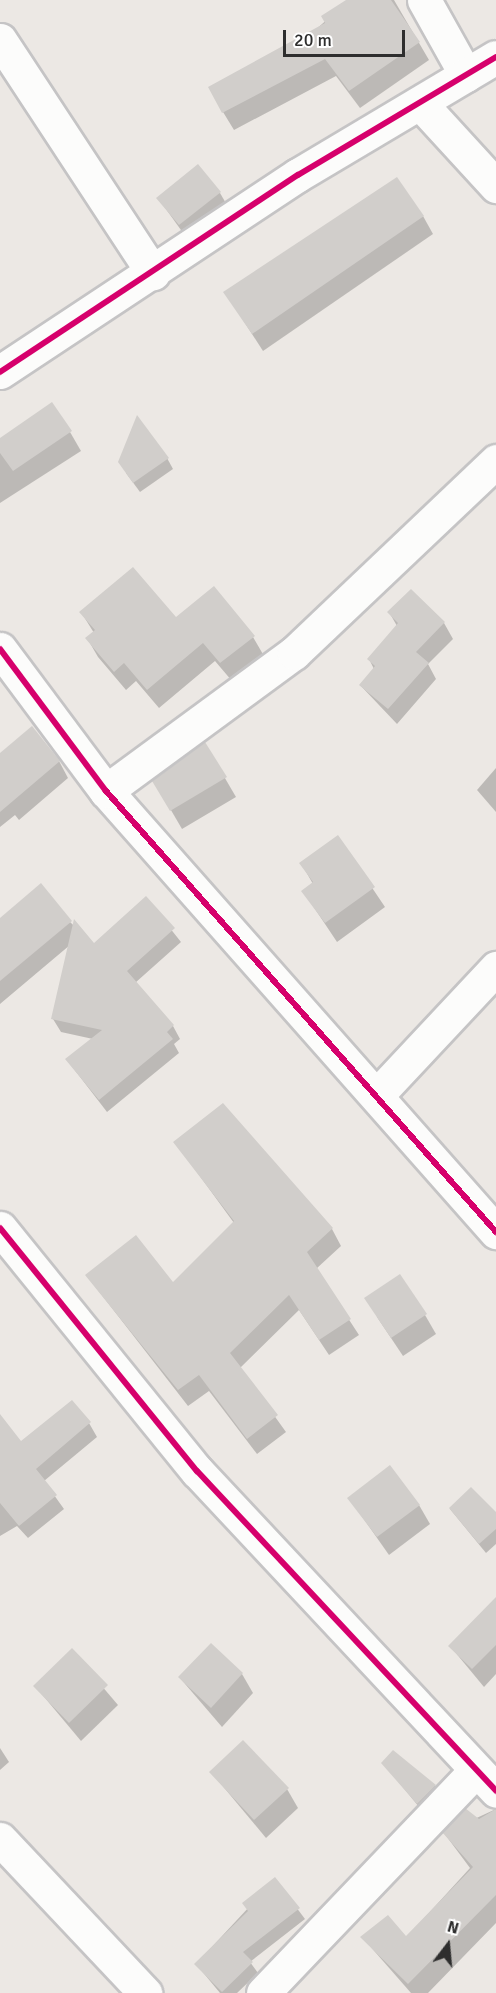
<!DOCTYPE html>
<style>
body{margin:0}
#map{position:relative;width:496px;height:1993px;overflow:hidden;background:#ece8e4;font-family:Signika,sans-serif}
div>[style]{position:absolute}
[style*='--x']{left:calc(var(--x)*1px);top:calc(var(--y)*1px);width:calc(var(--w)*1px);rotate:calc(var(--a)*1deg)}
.shadow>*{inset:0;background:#0003}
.building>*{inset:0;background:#d1cecb}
.roads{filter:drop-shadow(2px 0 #c5c4c5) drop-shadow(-2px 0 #c5c4c5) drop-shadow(0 2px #c5c4c5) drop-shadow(0 -2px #c5c4c5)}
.street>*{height:33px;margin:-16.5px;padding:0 16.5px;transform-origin:16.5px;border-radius:16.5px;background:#fcfcfb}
.cycleway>*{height:6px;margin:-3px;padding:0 3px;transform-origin:3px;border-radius:3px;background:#d6006c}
span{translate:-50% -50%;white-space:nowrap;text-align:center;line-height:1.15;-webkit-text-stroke:6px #fff;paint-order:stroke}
.north{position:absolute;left:418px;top:1915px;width:60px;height:60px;-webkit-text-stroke:4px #fff;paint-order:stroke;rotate:16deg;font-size:16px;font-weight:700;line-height:24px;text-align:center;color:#2e2e2e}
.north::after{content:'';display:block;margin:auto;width:21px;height:27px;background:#2e2e2e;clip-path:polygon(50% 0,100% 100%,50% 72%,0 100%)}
.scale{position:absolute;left:283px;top:30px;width:122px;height:27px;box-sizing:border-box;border:3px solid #2e2e2e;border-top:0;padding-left:8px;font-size:18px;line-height:21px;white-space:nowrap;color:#2e2e2e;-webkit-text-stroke:4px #fff;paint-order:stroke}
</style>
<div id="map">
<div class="shadow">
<i style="clip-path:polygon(349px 0,394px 0,429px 60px,360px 108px,336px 76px,234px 130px,223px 112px)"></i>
<i style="clip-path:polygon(220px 193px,231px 212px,191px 244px,158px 198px)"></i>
<i style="clip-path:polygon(423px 216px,433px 234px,263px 351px,225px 292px)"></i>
<i style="clip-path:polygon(70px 432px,81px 451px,0 503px,0 440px)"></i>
<i style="clip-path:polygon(167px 458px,173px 469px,140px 492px,126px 473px)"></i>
<i style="clip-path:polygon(81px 612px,176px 619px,253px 637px,264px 656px,232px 681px,215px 661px,159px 708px,136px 681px,126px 690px,98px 657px,87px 638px,94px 633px)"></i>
<i style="clip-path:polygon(389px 612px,444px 623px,453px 639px,428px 664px,436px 679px,397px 724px,360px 685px,374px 669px,369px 659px,397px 626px)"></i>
<i style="clip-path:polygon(205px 744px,236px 797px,182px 829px,154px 781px)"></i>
<i style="clip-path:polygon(0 755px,59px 761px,68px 778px,19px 820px,15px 815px,0 827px)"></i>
<i style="clip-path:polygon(496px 768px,496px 812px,477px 790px)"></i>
<i style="clip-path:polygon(338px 837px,385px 907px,337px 942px,303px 891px,313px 884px,301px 863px)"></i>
<i style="clip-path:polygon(146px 898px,181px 942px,135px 983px,173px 1026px,180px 1039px,174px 1044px,179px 1053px,107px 1112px,67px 1060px,93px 1039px,61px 1032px,53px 1019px,70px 945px,0 1004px,0 939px,70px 922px,94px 945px)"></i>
<i style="clip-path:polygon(223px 1105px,332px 1229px,341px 1246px,316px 1269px,359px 1335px,329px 1355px,299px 1310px,240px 1368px,286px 1432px,257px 1454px,209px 1391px,188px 1406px,87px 1276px,173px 1284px,234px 1223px,175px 1142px)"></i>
<i style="clip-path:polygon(425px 1315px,436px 1334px,403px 1356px,377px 1317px)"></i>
<i style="clip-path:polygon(89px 1423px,97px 1437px,44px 1481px,64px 1509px,28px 1538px,17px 1526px,0 1536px,0 1426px,21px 1443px)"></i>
<i style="clip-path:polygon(349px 1498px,419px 1505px,430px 1524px,389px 1555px)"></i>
<i style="clip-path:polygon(450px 1509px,496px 1514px,496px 1544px,486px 1553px)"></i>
<i style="clip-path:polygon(496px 1603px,496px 1674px,484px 1687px,450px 1646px)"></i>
<i style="clip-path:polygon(72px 1651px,118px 1705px,81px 1741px,35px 1686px)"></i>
<i style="clip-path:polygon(242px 1674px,253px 1693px,222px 1727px,180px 1678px)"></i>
<i style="clip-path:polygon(0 1748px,9px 1762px,0 1770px)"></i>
<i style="clip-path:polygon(383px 1763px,435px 1786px,441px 1796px,424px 1813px)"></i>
<i style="clip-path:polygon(211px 1772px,287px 1789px,298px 1808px,266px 1838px)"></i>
<i style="clip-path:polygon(496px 1809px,496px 1923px,428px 1993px,411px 1993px,362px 1937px,406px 1938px,470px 1868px,444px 1833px)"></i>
<i style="clip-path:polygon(275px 1879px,305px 1919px,250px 1962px,258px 1973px,237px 1993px,220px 1993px,196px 1964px)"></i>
</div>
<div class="building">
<i style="clip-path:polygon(346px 0,391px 0,420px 42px,349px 91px,325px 59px,222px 113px,208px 87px,325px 23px,321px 16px)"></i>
<i style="clip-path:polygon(198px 164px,221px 192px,179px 225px,156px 198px)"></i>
<i style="clip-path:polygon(397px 177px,424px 216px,252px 334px,223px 292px)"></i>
<i style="clip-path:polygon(52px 402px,72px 431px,13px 471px,0 453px,0 438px)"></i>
<i style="clip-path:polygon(137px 415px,169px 458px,133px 483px,118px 462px)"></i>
<i style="clip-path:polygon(133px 567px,176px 617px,214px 586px,255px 636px,220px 663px,203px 643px,147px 690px,124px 663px,114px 672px,85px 638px,95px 630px,79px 612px)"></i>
<i style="clip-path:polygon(411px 589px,445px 622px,416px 652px,429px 663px,388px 709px,359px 685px,375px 666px,367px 659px,398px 623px,387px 612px)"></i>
<i style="clip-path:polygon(32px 726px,60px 761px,0 812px,0 753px)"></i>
<i style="clip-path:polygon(205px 742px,227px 777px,170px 811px,152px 781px)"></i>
<i style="clip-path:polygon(338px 835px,375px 887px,325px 923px,301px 891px,313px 882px,299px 863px)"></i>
<i style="clip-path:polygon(41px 883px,72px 921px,0 981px,0 918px)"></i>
<i style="clip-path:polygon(146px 896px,175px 928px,127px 971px,174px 1025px,167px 1032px,173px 1039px,99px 1100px,65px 1059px,102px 1030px,51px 1019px,74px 919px,94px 943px)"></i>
<i style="clip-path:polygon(223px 1103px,333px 1228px,307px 1252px,351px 1319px,319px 1340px,289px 1295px,230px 1353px,278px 1415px,247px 1439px,199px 1375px,178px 1390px,85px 1275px,136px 1235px,173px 1282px,234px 1221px,173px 1142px)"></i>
<i style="clip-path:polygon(400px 1274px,427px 1314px,391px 1338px,364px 1298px)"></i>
<i style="clip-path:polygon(72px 1400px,91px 1422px,36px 1469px,57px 1495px,19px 1526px,0 1503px,0 1414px,21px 1441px)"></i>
<i style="clip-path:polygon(390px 1465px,420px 1505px,377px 1537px,347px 1498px)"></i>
<i style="clip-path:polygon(471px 1487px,496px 1512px,496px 1529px,479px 1544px,449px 1508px)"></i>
<i style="clip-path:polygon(496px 1597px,496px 1645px,472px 1669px,448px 1646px)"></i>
<i style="clip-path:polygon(211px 1643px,243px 1673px,211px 1708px,178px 1677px)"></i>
<i style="clip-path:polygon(72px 1648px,108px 1685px,69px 1723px,33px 1686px)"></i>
<i style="clip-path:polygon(243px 1740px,289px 1788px,254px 1820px,209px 1772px)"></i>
<i style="clip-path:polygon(393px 1750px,436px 1785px,417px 1804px,381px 1763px)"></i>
<i style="clip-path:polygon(465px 1808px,479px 1819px,496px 1809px,496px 1895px,408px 1984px,360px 1937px,388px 1915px,406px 1936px,473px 1867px,442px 1832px)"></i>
<i style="clip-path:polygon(275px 1877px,300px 1908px,243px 1952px,253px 1962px,222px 1992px,194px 1964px,248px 1911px,242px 1903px)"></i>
</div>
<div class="roads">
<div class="street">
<i style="--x:424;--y:0;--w:86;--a:60.8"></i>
<i style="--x:0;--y:40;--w:279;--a:56.7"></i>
<i style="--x:420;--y:103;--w:113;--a:47.5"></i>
<i style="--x:0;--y:372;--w:357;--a:-33.5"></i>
<i style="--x:298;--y:175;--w:230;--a:-30.8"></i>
<i style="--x:0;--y:649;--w:177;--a:53.3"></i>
<i style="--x:106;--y:791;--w:589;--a:48.51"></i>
<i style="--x:106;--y:791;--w:233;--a:-36.3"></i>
<i style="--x:294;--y:653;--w:279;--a:-43.5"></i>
<i style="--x:378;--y:1094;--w:173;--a:-46.9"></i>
<i style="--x:0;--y:1228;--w:313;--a:51"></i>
<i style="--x:197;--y:1471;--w:438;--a:46.9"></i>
<i style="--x:0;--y:1839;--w:212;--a:46.7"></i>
<i style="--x:263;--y:1993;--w:306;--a:-46.3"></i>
</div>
</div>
<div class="cycleway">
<i style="--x:0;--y:372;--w:357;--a:-33.5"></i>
<i style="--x:298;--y:175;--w:230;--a:-30.8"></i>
<i style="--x:0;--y:649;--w:177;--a:53.3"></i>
<i style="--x:106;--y:791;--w:589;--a:48.51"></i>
<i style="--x:0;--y:1228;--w:313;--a:51"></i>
<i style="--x:197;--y:1471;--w:438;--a:46.9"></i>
</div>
<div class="north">N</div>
<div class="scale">20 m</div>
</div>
